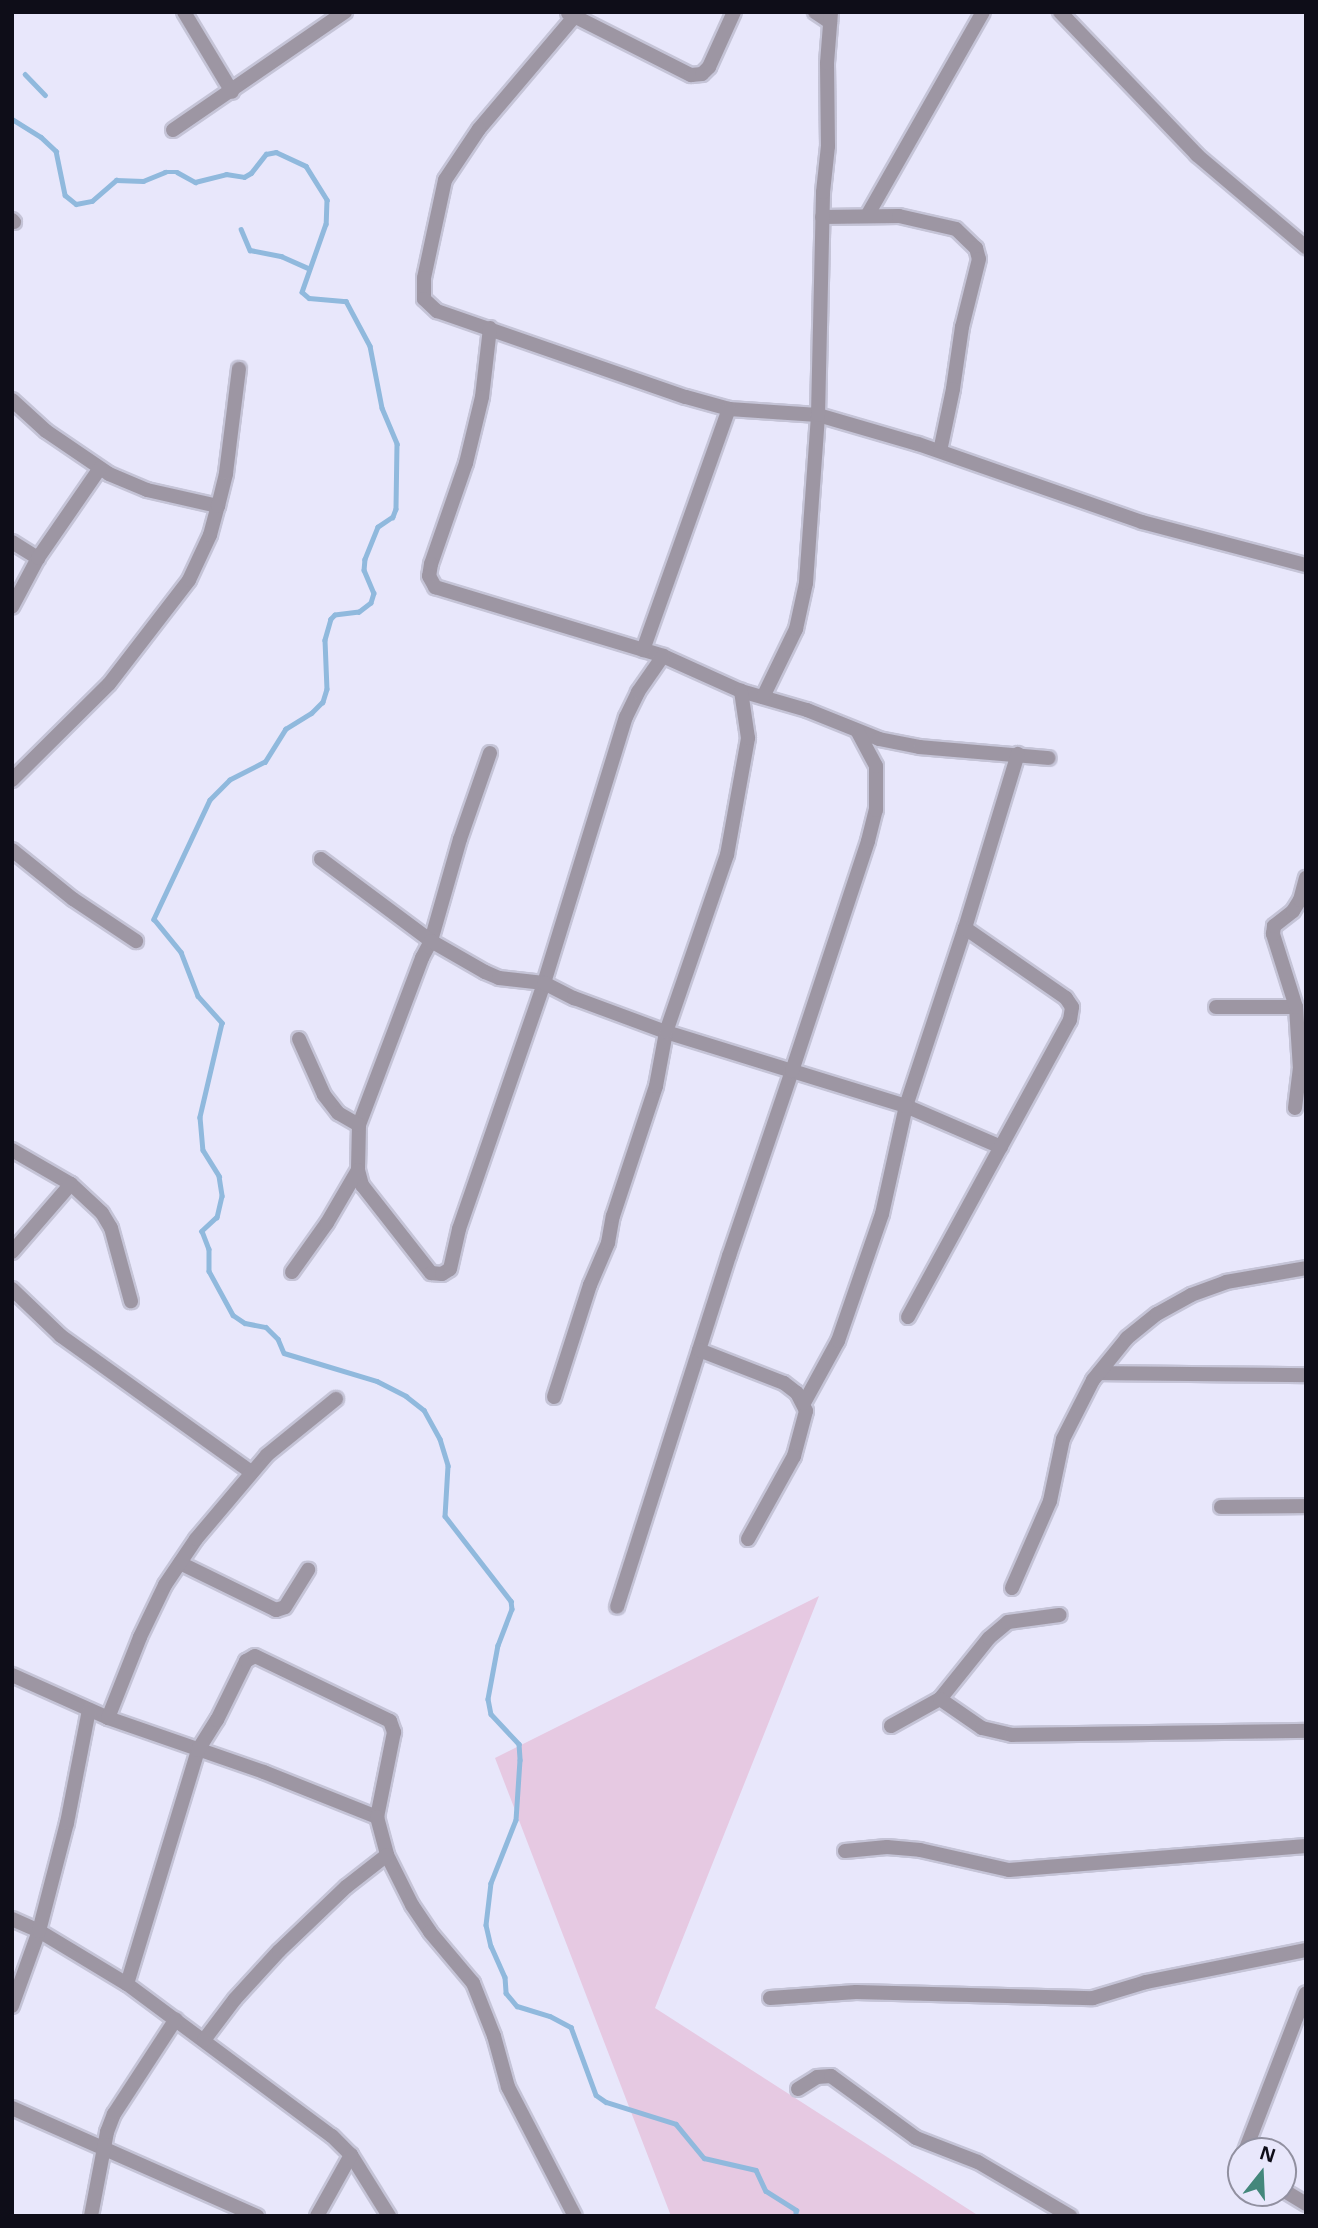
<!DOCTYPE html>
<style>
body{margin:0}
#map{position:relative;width:1318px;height:2228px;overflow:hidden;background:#e8e7fb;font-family:"Open Sans",sans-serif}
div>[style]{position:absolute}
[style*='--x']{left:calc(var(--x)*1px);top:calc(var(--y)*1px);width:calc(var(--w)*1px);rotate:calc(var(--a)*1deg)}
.green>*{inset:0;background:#e6c9e2}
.stream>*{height:4.5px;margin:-2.25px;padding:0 2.25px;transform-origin:2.25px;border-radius:2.25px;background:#90b9dd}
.roads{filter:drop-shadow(2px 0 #c5c4d7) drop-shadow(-2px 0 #c5c4d7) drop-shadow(0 2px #c5c4d7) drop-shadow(0 -2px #c5c4d7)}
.minor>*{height:14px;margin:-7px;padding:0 7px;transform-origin:7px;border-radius:7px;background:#9d96a3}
span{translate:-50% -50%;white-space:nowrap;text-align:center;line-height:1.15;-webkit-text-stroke:7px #e8e7fb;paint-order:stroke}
.frame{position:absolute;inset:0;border:14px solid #0e0d18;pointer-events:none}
.north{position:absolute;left:1227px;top:2137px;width:70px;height:70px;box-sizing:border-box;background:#e8e7fb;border:2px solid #9190a0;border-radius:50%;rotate:18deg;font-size:19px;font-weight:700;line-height:28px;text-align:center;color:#0e0d18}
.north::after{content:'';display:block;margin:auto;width:24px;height:32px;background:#43877b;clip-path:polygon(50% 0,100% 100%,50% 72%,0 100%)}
</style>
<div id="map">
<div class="green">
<i style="clip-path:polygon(819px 1596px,655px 2008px,979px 2216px,671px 2216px,495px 1758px)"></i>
</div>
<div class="stream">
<i style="--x:25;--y:74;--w:29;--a:46"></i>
<i style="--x:12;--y:119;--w:34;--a:32"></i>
<i style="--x:41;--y:137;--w:21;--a:43"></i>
<i style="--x:56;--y:151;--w:45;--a:78.4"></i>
<i style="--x:65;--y:195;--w:14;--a:39"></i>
<i style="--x:76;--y:204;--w:16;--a:-11"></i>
<i style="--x:92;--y:201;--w:32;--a:-41"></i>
<i style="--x:116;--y:180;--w:27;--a:2"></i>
<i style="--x:143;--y:181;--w:24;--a:-22"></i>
<i style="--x:165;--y:172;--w:12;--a:0"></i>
<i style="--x:177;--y:172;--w:21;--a:29"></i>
<i style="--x:195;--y:182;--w:32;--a:-14"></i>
<i style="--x:226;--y:174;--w:18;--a:9"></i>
<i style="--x:244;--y:177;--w:8;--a:-30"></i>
<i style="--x:251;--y:173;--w:24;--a:-52"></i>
<i style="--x:266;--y:154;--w:10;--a:-11"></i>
<i style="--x:276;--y:152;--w:33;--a:25"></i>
<i style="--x:306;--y:166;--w:40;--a:58"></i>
<i style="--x:327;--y:200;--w:24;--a:92"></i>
<i style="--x:326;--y:224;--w:72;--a:109.4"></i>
<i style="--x:302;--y:292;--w:9;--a:41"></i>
<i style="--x:309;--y:298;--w:37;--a:5"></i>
<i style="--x:346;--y:301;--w:51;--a:61.9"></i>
<i style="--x:370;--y:346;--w:63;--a:79"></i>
<i style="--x:382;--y:408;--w:39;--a:67"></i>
<i style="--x:397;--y:444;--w:65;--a:90.9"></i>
<i style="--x:396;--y:509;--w:9;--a:111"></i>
<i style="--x:393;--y:517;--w:18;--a:146"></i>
<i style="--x:378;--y:527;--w:35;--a:112"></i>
<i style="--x:365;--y:559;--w:11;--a:95"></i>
<i style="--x:364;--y:570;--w:25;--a:67"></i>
<i style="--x:374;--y:593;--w:10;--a:107"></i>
<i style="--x:371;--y:603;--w:15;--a:143"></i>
<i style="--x:359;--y:612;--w:24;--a:173"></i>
<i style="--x:335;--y:615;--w:6;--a:135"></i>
<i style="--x:331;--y:619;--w:22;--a:106"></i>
<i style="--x:325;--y:640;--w:49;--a:87.7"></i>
<i style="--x:327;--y:689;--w:14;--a:107"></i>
<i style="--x:323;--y:702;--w:16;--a:135"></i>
<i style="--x:312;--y:713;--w:31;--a:148"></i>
<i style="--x:286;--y:729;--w:39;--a:122"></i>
<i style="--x:265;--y:762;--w:39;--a:153"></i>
<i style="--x:230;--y:780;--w:28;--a:135"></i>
<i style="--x:210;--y:800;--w:132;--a:115.2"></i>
<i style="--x:154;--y:919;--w:43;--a:50.7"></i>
<i style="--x:181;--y:952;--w:47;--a:68.9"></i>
<i style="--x:198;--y:996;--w:36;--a:48"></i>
<i style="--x:222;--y:1023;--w:97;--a:103.2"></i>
<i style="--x:200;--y:1117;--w:33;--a:85"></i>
<i style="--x:203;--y:1150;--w:31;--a:58"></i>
<i style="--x:219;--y:1176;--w:20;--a:81"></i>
<i style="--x:222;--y:1196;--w:22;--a:103"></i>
<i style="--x:217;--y:1217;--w:21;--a:137"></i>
<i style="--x:202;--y:1231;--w:19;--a:69"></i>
<i style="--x:209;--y:1249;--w:22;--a:90"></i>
<i style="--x:209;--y:1271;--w:50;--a:61.4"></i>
<i style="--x:233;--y:1315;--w:14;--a:34"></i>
<i style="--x:245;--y:1323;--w:21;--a:11"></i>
<i style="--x:266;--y:1327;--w:17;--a:45"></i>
<i style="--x:278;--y:1339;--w:15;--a:67"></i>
<i style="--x:284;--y:1353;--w:97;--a:16.8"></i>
<i style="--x:377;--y:1381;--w:33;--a:27"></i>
<i style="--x:406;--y:1396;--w:23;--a:38"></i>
<i style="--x:424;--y:1410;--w:33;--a:61"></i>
<i style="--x:440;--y:1439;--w:28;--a:73"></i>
<i style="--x:448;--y:1466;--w:50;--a:93.4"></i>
<i style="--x:445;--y:1516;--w:108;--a:52.2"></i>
<i style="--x:511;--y:1601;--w:8;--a:83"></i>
<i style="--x:512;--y:1609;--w:39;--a:111"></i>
<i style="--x:498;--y:1645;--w:55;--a:100.5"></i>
<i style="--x:488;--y:1699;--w:15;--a:79"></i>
<i style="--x:491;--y:1714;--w:41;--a:47"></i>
<i style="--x:519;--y:1744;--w:16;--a:86"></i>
<i style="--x:520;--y:1760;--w:60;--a:93.8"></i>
<i style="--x:516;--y:1820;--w:68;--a:111.6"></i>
<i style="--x:491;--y:1883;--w:42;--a:96.8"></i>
<i style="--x:486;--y:1925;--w:22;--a:77"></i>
<i style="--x:491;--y:1946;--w:34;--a:66"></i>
<i style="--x:505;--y:1977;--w:16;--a:86"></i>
<i style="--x:506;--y:1993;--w:17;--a:50"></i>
<i style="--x:517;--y:2006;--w:34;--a:17"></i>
<i style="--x:550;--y:2016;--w:24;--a:28"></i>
<i style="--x:571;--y:2027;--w:72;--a:69.8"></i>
<i style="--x:596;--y:2095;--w:12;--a:35"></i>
<i style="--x:606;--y:2102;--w:73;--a:17.4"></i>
<i style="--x:676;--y:2124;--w:44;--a:50.5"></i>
<i style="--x:704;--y:2158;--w:53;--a:13"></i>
<i style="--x:756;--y:2170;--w:23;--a:65"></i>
<i style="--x:766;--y:2191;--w:36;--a:32"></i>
<i style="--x:796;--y:2210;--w:6;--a:90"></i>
<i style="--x:241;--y:229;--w:23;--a:67"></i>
<i style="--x:250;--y:250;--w:32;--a:11"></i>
<i style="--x:281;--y:256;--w:30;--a:24"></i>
</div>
<div class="roads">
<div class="minor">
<i style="--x:184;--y:12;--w:93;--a:59"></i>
<i style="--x:815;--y:12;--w:18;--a:34"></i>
<i style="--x:1060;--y:12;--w:198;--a:46.2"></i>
<i style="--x:1197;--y:155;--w:143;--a:40.2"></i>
<i style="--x:568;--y:13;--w:138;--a:26.8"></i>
<i style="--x:691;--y:75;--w:11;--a:-5"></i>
<i style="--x:702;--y:74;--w:10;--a:-45"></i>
<i style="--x:709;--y:67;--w:60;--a:-65.6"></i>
<i style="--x:574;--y:17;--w:147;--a:130.3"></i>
<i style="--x:479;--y:129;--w:61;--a:123.7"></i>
<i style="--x:445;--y:180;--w:100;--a:102.1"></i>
<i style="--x:424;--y:278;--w:21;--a:90"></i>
<i style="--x:424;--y:299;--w:18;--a:43"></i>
<i style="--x:437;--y:311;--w:263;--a:19.1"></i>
<i style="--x:686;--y:397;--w:45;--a:15.6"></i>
<i style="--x:729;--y:409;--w:89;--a:3.9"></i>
<i style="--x:818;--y:415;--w:104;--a:16.2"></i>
<i style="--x:918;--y:444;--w:237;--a:19.2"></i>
<i style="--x:1142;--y:522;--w:170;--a:14.7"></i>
<i style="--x:173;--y:130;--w:209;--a:-34.5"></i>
<i style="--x:867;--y:216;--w:235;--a:-60.4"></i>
<i style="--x:822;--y:217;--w:77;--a:-0.7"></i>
<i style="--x:899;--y:216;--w:58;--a:12.8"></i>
<i style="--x:956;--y:229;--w:28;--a:44"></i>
<i style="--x:976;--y:248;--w:11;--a:75"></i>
<i style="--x:979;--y:259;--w:70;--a:104"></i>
<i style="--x:962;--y:327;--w:63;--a:98.3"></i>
<i style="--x:953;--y:389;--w:63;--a:101.8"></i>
<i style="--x:12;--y:220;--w:3;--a:45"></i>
<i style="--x:490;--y:328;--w:69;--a:96.6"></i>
<i style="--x:482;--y:397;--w:68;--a:103.6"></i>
<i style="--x:466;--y:463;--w:107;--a:109.1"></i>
<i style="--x:431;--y:564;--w:12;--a:99"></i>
<i style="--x:429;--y:576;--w:13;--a:61"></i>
<i style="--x:435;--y:587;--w:238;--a:16.8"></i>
<i style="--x:663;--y:656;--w:85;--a:24.2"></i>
<i style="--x:741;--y:691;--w:69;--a:16.1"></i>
<i style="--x:807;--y:710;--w:78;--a:21.9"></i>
<i style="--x:879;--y:739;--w:42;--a:11"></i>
<i style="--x:920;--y:747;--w:129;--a:4.9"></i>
<i style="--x:12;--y:400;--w:46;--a:42.4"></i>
<i style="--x:46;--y:431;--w:76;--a:34.3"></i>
<i style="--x:109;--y:474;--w:41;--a:22.8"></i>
<i style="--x:147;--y:490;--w:73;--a:12.7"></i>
<i style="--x:12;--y:542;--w:31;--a:32"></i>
<i style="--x:38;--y:558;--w:55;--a:118"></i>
<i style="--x:38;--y:558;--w:109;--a:-55.4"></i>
<i style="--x:643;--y:650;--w:256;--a:-70.4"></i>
<i style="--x:763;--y:697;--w:76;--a:-64.1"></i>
<i style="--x:796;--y:629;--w:47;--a:-77.7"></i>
<i style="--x:806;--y:583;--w:168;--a:-85.9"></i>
<i style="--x:818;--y:415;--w:223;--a:-88.7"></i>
<i style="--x:823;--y:192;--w:46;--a:-83.8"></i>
<i style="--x:828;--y:146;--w:83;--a:-90.7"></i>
<i style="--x:827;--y:63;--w:51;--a:-85.5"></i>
<i style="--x:490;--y:753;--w:91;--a:109.2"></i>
<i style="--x:460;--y:839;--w:106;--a:105.9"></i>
<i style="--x:431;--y:941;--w:19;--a:118"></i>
<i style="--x:422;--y:958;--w:178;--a:110.7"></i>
<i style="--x:359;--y:1125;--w:45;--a:91.3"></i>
<i style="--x:358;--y:1170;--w:16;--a:75"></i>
<i style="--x:362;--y:1185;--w:112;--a:51.9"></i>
<i style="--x:431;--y:1273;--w:11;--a:5"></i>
<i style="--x:442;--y:1274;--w:9;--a:-32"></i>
<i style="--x:450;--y:1269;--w:41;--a:-77.3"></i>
<i style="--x:459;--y:1229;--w:260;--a:-70.9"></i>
<i style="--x:544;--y:983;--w:278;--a:-72.9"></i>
<i style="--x:626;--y:717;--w:28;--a:-64"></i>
<i style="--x:638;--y:692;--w:44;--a:-55.2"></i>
<i style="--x:12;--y:780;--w:136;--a:-44.7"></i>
<i style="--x:109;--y:684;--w:131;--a:-52.4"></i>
<i style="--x:189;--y:580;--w:50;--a:-65"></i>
<i style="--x:210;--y:535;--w:30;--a:-75"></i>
<i style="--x:218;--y:506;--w:34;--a:-76"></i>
<i style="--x:226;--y:473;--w:105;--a:-82.9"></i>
<i style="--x:12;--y:850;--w:78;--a:38.8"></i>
<i style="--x:73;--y:899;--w:76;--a:33.7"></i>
<i style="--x:321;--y:859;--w:137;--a:36.7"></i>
<i style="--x:431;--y:941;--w:62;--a:29.9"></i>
<i style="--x:485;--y:972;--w:15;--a:23"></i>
<i style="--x:499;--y:978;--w:45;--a:6.3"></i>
<i style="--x:544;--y:983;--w:34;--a:27"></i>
<i style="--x:574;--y:998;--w:98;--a:20.3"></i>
<i style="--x:666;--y:1032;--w:132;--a:17.2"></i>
<i style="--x:792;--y:1071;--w:195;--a:108.8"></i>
<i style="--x:729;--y:1256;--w:368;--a:107.7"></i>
<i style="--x:1216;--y:1007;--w:80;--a:0"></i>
<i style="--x:299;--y:1039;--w:61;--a:65.9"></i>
<i style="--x:324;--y:1095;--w:23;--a:52"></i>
<i style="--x:338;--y:1113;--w:24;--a:30"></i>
<i style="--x:1295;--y:1108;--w:39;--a:-83"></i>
<i style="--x:1300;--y:1069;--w:62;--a:-93.7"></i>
<i style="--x:1296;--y:1007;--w:77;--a:-107.5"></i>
<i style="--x:1273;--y:934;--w:8;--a:-83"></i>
<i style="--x:1274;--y:926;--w:24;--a:-38"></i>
<i style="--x:1293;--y:911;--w:13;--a:-58"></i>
<i style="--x:1300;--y:900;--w:23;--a:-75"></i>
<i style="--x:1001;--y:1147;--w:103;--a:-156.7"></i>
<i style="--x:906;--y:1106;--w:188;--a:-71.7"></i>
<i style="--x:965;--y:928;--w:182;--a:-73.1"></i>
<i style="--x:12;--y:1150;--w:68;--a:30"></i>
<i style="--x:71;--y:1184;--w:42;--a:43.1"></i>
<i style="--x:102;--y:1213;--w:17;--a:59"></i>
<i style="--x:111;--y:1228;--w:76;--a:74.7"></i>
<i style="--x:12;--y:1252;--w:90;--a:-49.1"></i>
<i style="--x:292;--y:1272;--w:60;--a:-54.5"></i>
<i style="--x:327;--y:1223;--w:61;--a:-59.7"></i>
<i style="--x:12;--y:1289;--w:68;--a:43.8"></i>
<i style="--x:61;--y:1336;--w:234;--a:35.6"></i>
<i style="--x:908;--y:1317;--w:338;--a:-61.4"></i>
<i style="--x:1070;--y:1020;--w:13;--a:-81"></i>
<i style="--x:1072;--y:1007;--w:11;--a:-124"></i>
<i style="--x:1066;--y:998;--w:123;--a:-145.3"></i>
<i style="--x:699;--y:1350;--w:91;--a:21.2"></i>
<i style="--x:784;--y:1383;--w:16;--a:38"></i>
<i style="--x:797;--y:1393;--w:20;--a:63"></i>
<i style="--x:806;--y:1411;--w:47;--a:104.9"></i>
<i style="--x:794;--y:1456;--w:95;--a:119"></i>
<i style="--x:1099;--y:1373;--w:207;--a:0.6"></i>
<i style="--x:554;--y:1397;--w:118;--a:-72.2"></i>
<i style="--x:590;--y:1285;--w:46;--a:-66.8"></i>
<i style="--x:608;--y:1243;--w:27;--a:-80"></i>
<i style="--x:613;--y:1216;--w:137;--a:-71.7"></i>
<i style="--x:656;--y:1086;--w:55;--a:-79.5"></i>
<i style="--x:666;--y:1032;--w:187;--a:-71"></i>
<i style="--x:727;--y:855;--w:119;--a:-79.8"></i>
<i style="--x:748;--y:738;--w:48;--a:-98.5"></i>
<i style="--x:804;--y:1403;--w:71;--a:-61.3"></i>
<i style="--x:838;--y:1341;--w:134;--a:-70.9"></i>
<i style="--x:882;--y:1214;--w:111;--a:-77.5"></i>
<i style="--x:906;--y:1106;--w:119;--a:-162.9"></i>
<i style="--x:792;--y:1071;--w:242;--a:-71.7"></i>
<i style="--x:868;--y:841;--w:32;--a:-76"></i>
<i style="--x:876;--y:810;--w:44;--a:-90"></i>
<i style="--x:876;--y:766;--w:40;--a:-118"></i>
<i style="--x:1221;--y:1507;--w:85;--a:-0.7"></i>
<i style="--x:180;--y:1563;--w:107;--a:26.1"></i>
<i style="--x:276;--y:1610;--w:9;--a:-18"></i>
<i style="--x:285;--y:1607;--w:44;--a:-58.1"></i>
<i style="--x:1012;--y:1588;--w:95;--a:-66.4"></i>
<i style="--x:1050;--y:1501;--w:63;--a:-78.2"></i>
<i style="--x:1063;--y:1439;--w:66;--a:-63"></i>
<i style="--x:1093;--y:1380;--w:54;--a:-51"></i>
<i style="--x:1127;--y:1338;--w:38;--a:-39"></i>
<i style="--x:1157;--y:1314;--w:39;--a:-29"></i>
<i style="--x:1191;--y:1295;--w:37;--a:-20"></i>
<i style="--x:1226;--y:1282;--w:81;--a:-9.9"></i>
<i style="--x:12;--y:1675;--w:105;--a:24.1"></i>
<i style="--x:108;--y:1718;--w:165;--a:19.1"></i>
<i style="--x:264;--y:1772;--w:122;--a:21.7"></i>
<i style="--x:940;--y:1699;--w:78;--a:-51.2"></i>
<i style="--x:989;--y:1638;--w:25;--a:-40"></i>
<i style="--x:1008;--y:1622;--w:52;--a:-7.7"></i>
<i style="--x:108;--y:1718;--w:87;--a:-68.4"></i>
<i style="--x:140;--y:1637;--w:58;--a:-64.3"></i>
<i style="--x:165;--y:1585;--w:55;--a:-56"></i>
<i style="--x:196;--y:1539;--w:110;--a:-49.8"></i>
<i style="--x:267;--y:1455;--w:89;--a:-39.1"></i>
<i style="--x:891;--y:1726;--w:56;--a:-28.9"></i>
<i style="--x:940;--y:1699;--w:51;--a:34.6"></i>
<i style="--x:982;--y:1728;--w:31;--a:13"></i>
<i style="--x:1012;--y:1735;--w:294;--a:-0.8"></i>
<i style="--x:845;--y:1851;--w:42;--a:-5.4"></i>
<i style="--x:887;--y:1847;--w:33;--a:5"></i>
<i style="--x:920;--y:1850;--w:91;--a:12.7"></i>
<i style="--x:1009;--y:1870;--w:298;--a:-4.6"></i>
<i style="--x:12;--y:1919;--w:30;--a:24"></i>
<i style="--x:39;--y:1931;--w:103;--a:31.1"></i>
<i style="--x:127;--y:1984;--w:255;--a:36.6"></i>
<i style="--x:332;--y:2136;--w:27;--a:45"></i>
<i style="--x:351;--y:2155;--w:72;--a:58.1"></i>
<i style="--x:127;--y:1984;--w:245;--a:-73.1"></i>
<i style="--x:198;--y:1750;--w:36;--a:-58"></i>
<i style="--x:217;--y:1720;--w:66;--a:-63.8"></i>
<i style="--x:246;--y:1661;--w:10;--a:-29"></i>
<i style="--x:255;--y:1656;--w:150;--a:25.7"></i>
<i style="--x:390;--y:1721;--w:12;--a:70"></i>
<i style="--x:394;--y:1732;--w:87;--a:101.3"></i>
<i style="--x:377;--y:1817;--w:39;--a:75"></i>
<i style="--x:387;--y:1855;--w:56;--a:63.4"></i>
<i style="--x:412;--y:1905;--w:32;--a:56"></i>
<i style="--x:430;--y:1932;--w:67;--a:49.9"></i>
<i style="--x:473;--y:1983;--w:57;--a:68.4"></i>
<i style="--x:494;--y:2036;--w:53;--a:74.6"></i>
<i style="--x:508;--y:2087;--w:145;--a:62.6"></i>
<i style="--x:770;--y:1998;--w:86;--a:-4"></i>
<i style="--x:856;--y:1992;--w:237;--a:1.5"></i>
<i style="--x:1093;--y:1998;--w:55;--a:-16.8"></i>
<i style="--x:1146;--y:1982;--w:163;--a:-11.3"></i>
<i style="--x:12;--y:2006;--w:80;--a:-70.2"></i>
<i style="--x:39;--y:1931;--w:112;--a:-75.5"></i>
<i style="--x:67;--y:1823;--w:115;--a:-79"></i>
<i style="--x:204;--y:2040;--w:51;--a:-52.9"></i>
<i style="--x:235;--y:1999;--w:65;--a:-47.5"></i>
<i style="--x:279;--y:1951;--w:93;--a:-43.7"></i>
<i style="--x:346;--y:1887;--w:52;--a:-38"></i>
<i style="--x:798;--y:2089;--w:22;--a:-32"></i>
<i style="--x:817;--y:2077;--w:14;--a:-4"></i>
<i style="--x:831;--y:2076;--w:105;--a:36.1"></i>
<i style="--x:916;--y:2138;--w:66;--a:21.2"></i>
<i style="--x:978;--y:2162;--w:107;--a:30.4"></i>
<i style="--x:12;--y:2108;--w:268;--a:23.8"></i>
<i style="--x:1245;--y:2151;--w:169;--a:-68.9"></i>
<i style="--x:1283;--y:2190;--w:27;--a:31"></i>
<i style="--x:91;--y:2216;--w:86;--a:-79.2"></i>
<i style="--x:107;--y:2132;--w:19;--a:-69"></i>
<i style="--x:114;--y:2114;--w:113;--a:-56.9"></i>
<i style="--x:317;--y:2216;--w:70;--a:-60.9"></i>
</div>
</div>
<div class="frame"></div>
<div class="north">N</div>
</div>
